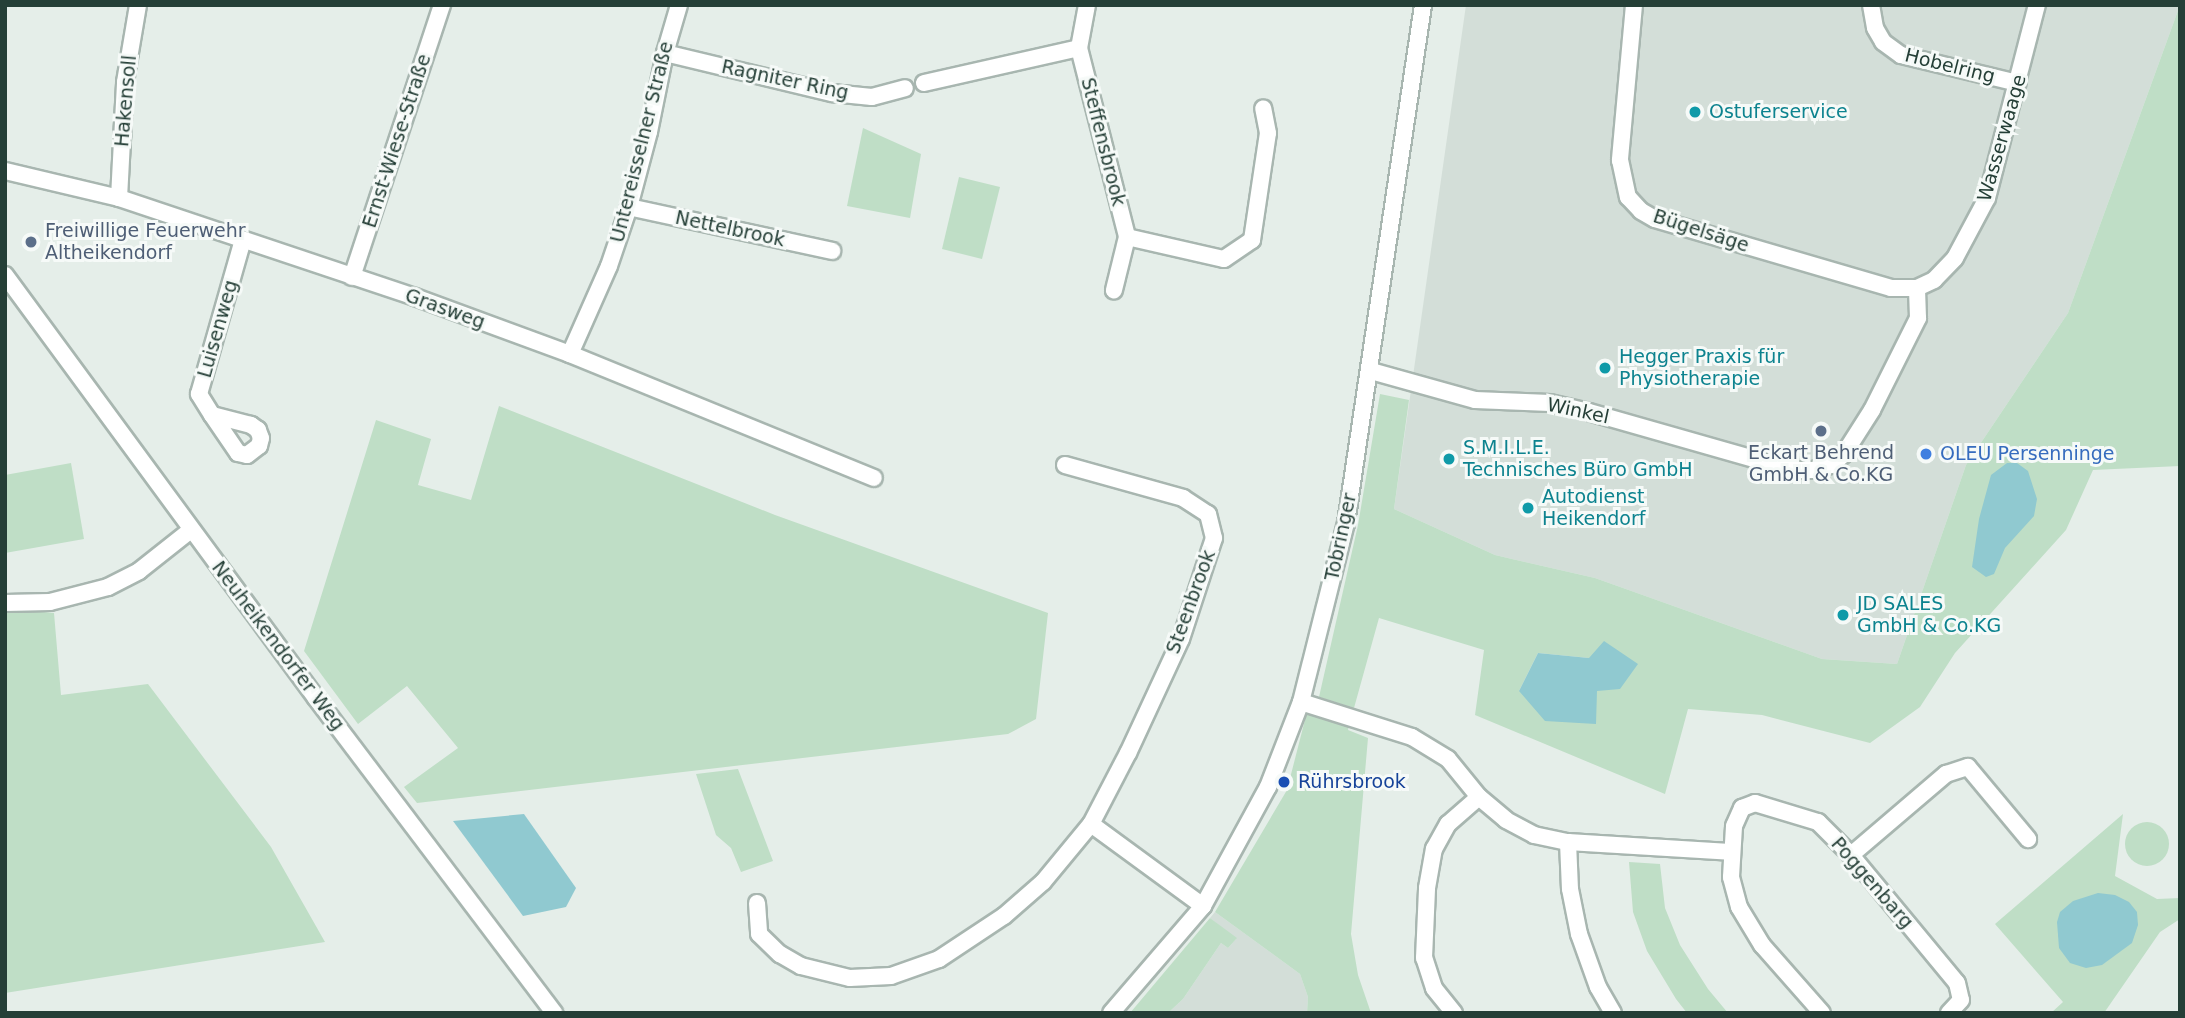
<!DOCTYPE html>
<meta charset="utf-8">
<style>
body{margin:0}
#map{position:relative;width:2185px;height:1018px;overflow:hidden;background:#e5eee9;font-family:"DejaVu Sans",sans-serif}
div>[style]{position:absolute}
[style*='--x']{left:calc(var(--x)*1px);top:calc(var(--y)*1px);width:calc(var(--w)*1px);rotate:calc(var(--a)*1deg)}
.built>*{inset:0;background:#d3ded8}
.green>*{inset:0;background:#bfdec6}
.round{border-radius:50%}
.water>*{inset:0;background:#90c9d0}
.roads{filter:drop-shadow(2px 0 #a8b6b0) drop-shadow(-2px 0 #a8b6b0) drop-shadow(0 2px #a8b6b0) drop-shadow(0 -2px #a8b6b0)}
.minor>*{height:16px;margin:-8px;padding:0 8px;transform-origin:8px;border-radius:8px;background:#fff}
.dots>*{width:19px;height:19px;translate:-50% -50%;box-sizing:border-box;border:4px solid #f6faf8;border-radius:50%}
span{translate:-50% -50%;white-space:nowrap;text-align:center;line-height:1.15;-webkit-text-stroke:6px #f6faf8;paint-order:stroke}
.street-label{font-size:19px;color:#253f37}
.culture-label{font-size:19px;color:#0d838f}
.left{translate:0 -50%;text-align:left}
.service-label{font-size:19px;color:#4e5e75}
.shop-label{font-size:19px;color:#366cbe}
.transit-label{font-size:19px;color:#164399}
.frame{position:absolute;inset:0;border:7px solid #253f37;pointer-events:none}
</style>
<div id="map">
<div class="built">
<i style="clip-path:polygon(1466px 5px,2180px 5px,2068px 313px,1966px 465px,1897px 664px,1822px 659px,1595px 578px,1495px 555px,1394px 509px)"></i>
<i style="clip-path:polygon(1215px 912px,1300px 974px,1308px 997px,1307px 1013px,1168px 1013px,1183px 999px,1221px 943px,1228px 948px,1236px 939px,1210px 918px)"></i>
</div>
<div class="green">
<i style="clip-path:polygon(evenodd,2180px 5px,2180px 466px,2093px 470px,2066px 530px,1955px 653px,1920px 707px,1870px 743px,1762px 715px,1688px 709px,1665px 794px,1475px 715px,1484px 650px,1379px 618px,1354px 708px,1319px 697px,1358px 525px,1380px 394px,1409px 400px,1394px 509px,1495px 555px,1595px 578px,1822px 659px,1897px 664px,1966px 465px,2068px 313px,2180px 5px,1538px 653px,1589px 658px,1519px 691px,1538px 653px)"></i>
<i style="clip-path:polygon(863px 128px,921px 154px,910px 218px,847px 206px)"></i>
<i style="clip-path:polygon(959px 177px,1000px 187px,982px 259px,942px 249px)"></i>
<i style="clip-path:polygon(499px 406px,775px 515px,1048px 613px,1036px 719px,1008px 734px,417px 803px,404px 787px,458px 748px,407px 686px,358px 724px,304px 651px,376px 420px,431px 439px,418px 485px,471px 500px)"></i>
<i style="clip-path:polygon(71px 463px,84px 539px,5px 553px,5px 475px)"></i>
<i style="clip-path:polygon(5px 608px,54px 613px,61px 695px,148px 684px,271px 847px,325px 942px,5px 993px)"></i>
<i style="clip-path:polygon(1308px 708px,1350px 721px,1348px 730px,1368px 738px,1351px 934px,1358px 975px,1371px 1013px,1307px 1013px,1308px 997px,1300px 974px,1215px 912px,1287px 790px)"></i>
<i style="clip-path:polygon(738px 769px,773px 861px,741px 872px,731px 848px,716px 835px,696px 774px)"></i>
<i style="clip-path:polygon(2123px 814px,2115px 876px,2157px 899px,2180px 898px,2180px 919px,2160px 932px,2104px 1013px,2051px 1013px,2063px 1002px,1995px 924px)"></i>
<i class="round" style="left:2125px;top:822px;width:44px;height:44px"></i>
<i style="clip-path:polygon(1629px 862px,1660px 864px,1665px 908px,1680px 945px,1708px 989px,1728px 1013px,1687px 1013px,1676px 999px,1647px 951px,1633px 912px)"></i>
<i style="clip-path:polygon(1210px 918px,1237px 938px,1228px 948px,1221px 943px,1183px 999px,1168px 1013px,1130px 1013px)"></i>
</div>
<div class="water">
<i style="clip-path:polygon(2007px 463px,2017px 463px,2028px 471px,2037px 499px,2034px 516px,2005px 548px,1994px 574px,1986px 577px,1972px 567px,1979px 519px,1991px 475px)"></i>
<i style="clip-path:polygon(1604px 641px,1638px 664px,1620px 689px,1597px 691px,1596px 724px,1545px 721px,1519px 691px,1538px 653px,1589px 658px)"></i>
<i style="clip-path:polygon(524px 814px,576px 888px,566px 907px,523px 916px,453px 821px)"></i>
<i style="clip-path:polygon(2098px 893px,2115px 895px,2129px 902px,2137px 912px,2138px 925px,2132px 943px,2102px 965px,2086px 968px,2070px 963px,2059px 948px,2057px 922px,2060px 912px,2073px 901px)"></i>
</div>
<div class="roads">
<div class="minor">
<i style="--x:1087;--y:5;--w:44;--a:100.5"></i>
<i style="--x:1079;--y:48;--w:195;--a:75.7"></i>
<i style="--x:1127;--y:237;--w:55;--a:103.8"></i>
<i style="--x:1634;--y:5;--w:156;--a:95.2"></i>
<i style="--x:1620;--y:160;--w:38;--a:78"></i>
<i style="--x:1628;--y:197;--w:19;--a:47"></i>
<i style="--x:1641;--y:211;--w:16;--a:30"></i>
<i style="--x:1655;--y:219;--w:246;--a:16.3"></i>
<i style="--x:1891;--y:288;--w:26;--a:0"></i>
<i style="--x:1917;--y:288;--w:19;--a:-25"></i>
<i style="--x:1934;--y:280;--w:30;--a:-46"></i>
<i style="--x:1955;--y:258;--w:68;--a:-61.9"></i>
<i style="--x:1987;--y:198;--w:199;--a:-75.5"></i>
<i style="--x:1871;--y:5;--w:23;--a:80"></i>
<i style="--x:1875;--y:28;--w:16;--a:60"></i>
<i style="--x:1883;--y:42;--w:22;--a:36"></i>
<i style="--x:1901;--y:55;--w:120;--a:13.5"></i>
<i style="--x:665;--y:53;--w:172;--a:13.5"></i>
<i style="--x:832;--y:93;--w:40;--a:5.7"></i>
<i style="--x:872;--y:97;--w:34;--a:-15"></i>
<i style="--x:924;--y:83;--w:159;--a:-12.7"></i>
<i style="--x:5;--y:171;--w:117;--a:13.3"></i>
<i style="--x:119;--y:198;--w:312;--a:18.5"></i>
<i style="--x:415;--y:297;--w:165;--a:20.2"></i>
<i style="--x:570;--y:354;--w:328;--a:22.2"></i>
<i style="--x:119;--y:198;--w:116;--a:-87"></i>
<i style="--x:125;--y:82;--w:78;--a:-80.4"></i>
<i style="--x:629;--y:207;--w:208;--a:12.2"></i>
<i style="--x:1127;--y:237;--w:99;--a:12.8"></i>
<i style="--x:1224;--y:259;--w:34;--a:-34"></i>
<i style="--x:1252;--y:240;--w:108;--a:-81.5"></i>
<i style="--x:1268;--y:133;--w:25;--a:-101"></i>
<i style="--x:5;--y:275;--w:525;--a:53.68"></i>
<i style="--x:316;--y:698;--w:395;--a:52.9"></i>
<i style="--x:352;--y:277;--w:287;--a:-71.7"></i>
<i style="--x:570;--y:354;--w:96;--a:-66.1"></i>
<i style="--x:609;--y:266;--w:62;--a:-71.3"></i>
<i style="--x:629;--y:207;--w:78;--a:-75.1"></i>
<i style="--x:649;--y:132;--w:81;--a:-78.6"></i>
<i style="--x:665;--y:53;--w:50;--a:-73.7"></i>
<i style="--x:1371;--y:371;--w:108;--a:15.6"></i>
<i style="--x:1475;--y:400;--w:75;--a:2.3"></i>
<i style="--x:1550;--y:403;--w:40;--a:13"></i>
<i style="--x:1589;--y:412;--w:179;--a:15.9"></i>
<i style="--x:1761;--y:461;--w:38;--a:14"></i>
<i style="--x:1798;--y:470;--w:15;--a:0"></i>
<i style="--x:1813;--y:470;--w:19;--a:-16"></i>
<i style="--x:1831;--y:465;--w:17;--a:-40"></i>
<i style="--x:1844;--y:454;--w:52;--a:-57.5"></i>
<i style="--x:1872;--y:410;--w:103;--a:-63.4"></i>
<i style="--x:1918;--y:318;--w:30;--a:-92"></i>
<i style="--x:212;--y:415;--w:46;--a:55.6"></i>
<i style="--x:238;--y:453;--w:9;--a:13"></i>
<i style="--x:247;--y:455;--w:15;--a:-37"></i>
<i style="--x:259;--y:446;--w:8;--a:-76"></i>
<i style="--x:261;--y:438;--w:9;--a:-111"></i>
<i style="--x:258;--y:430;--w:9;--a:-144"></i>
<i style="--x:251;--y:425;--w:40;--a:-165.6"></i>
<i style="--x:212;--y:415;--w:25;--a:-122"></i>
<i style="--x:199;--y:394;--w:160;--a:-74.1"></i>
<i style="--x:1065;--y:465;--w:123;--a:15.6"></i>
<i style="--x:1183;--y:498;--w:30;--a:33"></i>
<i style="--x:1208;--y:514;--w:25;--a:76"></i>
<i style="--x:1214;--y:538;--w:106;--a:108.1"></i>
<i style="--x:1181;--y:639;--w:126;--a:114.9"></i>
<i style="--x:1128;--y:753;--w:80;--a:117.5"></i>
<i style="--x:5;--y:603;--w:45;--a:-1.3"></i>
<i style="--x:50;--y:602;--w:60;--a:-14.5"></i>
<i style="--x:108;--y:587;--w:35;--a:-27"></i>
<i style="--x:139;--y:571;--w:66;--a:-38.3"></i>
<i style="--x:1301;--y:702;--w:116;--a:17.5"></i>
<i style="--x:1412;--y:737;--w:42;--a:31.4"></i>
<i style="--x:1448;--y:759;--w:49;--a:50.8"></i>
<i style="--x:1479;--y:797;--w:35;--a:40"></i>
<i style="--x:1506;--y:820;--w:32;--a:28"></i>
<i style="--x:1534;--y:835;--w:35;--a:12"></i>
<i style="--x:1568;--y:842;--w:162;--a:3.5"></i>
<i style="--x:1568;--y:842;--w:47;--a:87.6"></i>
<i style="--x:1570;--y:889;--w:46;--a:78.7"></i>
<i style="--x:1579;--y:934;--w:56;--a:70.3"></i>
<i style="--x:1598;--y:987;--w:30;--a:60"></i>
<i style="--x:1851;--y:855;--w:125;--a:-40.5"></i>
<i style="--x:1946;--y:774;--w:23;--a:-18"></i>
<i style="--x:1968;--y:767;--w:94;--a:50.2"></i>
<i style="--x:757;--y:903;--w:31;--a:86"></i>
<i style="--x:759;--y:934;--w:29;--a:44"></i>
<i style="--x:780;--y:954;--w:24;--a:30"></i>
<i style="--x:801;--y:966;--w:50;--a:13.8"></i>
<i style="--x:850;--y:978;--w:41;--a:-2.8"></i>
<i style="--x:891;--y:976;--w:51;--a:-19.5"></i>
<i style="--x:939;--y:959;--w:78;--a:-33.5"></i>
<i style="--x:1004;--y:916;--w:52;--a:-41.1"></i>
<i style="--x:1043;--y:882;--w:75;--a:-50.4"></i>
<i style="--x:1091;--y:824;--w:139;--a:36.2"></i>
<i style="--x:1111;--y:1013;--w:141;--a:-49.3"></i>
<i style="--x:1203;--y:906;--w:136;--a:-61.4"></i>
<i style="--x:1268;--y:787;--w:91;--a:-68.8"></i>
<i style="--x:1301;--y:702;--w:185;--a:-75.9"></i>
<i style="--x:1346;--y:523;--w:524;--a:-81.54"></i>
<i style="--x:1454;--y:1013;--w:32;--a:-129"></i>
<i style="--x:1434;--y:988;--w:32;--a:-108"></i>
<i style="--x:1424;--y:958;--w:70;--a:-87.5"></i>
<i style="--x:1427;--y:888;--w:40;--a:-80"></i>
<i style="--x:1434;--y:849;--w:29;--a:-61"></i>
<i style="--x:1448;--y:824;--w:41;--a:-41.1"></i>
<i style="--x:1822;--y:1013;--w:91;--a:-131.4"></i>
<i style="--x:1762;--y:945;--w:44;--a:-121.2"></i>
<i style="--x:1739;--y:907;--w:31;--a:-105"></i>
<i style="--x:1731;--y:877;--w:51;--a:-86.6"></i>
<i style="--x:1734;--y:826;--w:20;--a:-66"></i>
<i style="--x:1742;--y:808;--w:14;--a:-21"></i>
<i style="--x:1755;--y:803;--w:66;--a:16.8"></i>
<i style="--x:1818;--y:822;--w:47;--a:45"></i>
<i style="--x:1851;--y:855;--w:166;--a:50.4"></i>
<i style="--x:1957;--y:983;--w:17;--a:77"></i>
<i style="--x:1961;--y:1000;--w:18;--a:133"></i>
</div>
</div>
<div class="dots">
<i style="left:1695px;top:112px;background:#0f9aa8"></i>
<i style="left:31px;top:242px;background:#5c6f8a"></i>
<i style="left:1605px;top:368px;background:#0f9aa8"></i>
<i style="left:1821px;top:431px;background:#5c6f8a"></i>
<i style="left:1926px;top:454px;background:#3f7fe0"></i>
<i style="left:1449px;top:459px;background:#0f9aa8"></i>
<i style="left:1528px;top:508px;background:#0f9aa8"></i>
<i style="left:1843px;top:615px;background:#0f9aa8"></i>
<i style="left:1284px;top:782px;background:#1a4fb4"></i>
</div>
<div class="street-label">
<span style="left:1950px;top:66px;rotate:14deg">Hobelring</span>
<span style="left:785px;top:80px;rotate:12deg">Ragniter Ring</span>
<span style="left:126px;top:101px;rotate:-85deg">Hakensoll</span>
<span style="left:2002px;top:138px;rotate:-74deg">Wasserwaage</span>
<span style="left:397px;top:141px;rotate:-72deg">Ernst-Wiese-Straße</span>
<span style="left:642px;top:142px;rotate:-76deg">Untereisselner Straße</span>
<span style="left:1103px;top:142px;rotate:76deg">Steffensbrook</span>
<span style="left:730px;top:229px;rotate:12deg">Nettelbrook</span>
<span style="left:1701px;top:231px;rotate:18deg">Bügelsäge</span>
<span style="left:445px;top:309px;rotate:20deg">Grasweg</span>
<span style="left:218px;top:329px;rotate:-74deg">Luisenweg</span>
<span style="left:1578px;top:411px;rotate:12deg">Winkel</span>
<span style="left:1341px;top:537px;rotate:-78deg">Tobringer</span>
<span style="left:1191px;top:602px;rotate:-70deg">Steenbrook</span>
<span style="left:278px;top:646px;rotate:53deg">Neuheikendorfer Weg</span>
<span style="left:1872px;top:883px;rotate:49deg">Poggenbarg</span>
</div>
<div class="culture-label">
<span class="left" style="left:1709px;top:112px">Ostuferservice</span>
<span class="left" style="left:1619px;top:368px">Hegger Praxis für<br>Physiotherapie</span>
<span class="left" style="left:1463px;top:459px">S.M.I.L.E.<br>Technisches Büro GmbH</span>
<span class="left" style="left:1542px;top:508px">Autodienst<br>Heikendorf</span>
<span class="left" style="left:1857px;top:615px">JD SALES<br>GmbH &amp; Co.KG</span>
</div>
<div class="service-label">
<span class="left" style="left:45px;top:242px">Freiwillige Feuerwehr<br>Altheikendorf</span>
<span style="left:1821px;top:464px">Eckart Behrend<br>GmbH &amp; Co.KG</span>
</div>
<div class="shop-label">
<span class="left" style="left:1940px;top:454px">OLEU Persenninge</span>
</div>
<div class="transit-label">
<span class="left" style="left:1298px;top:782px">Rührsbrook</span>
</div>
<div class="frame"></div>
</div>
